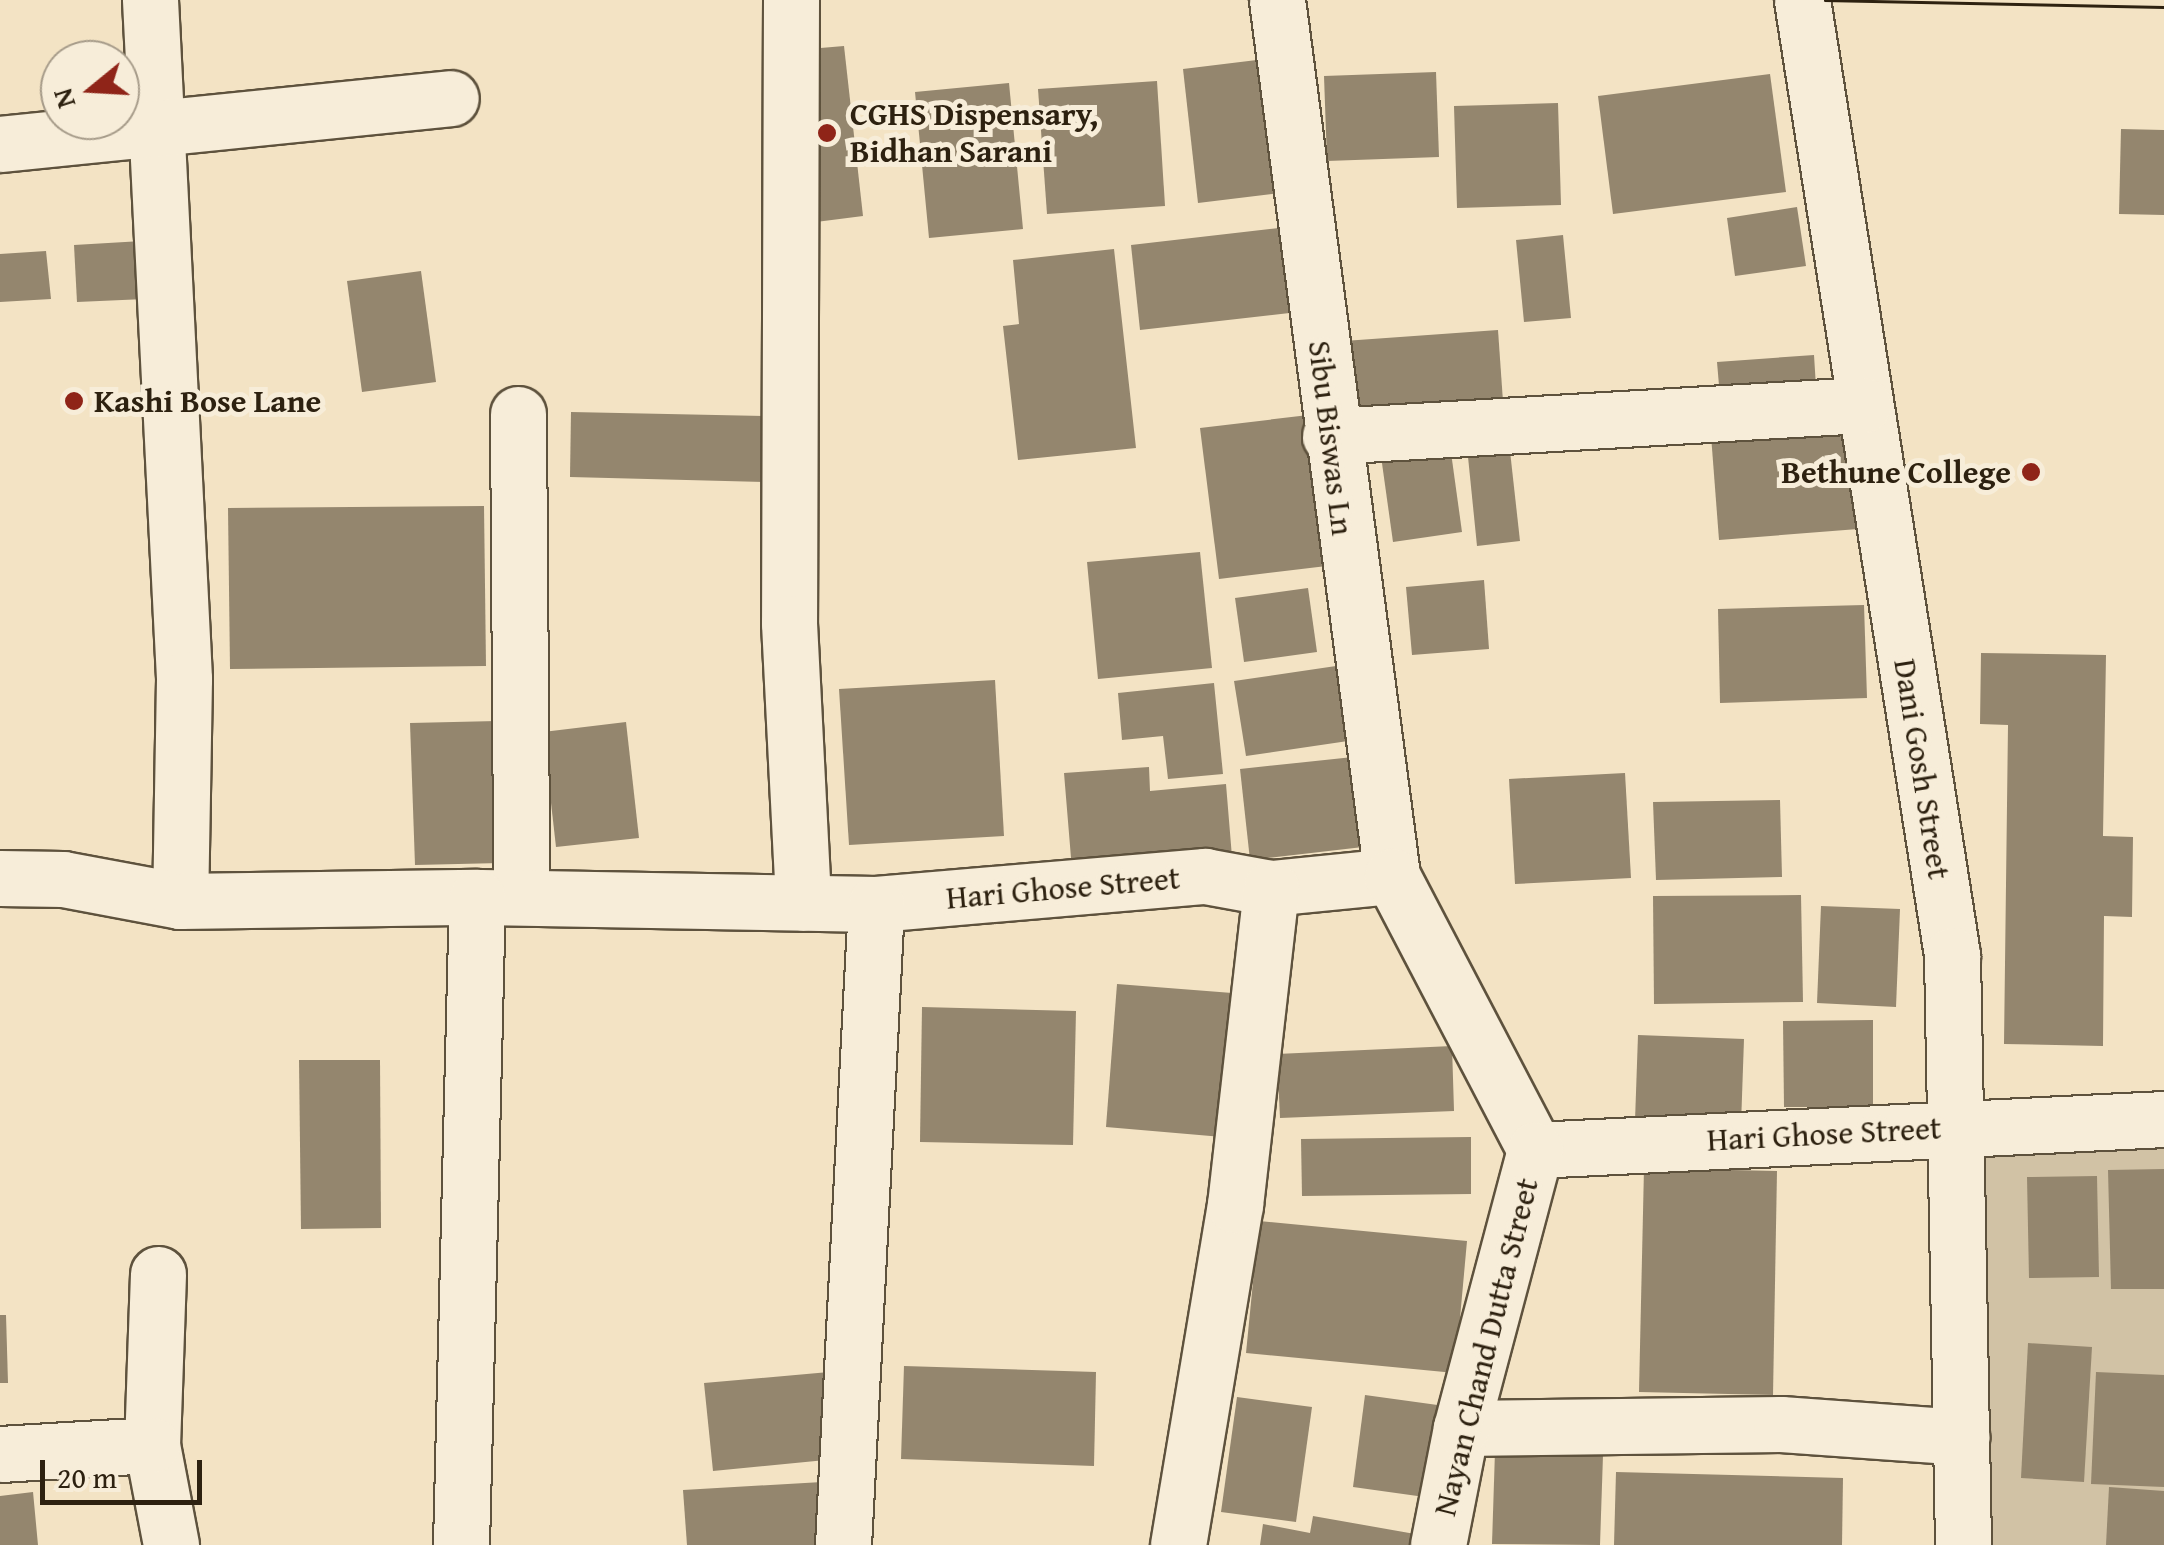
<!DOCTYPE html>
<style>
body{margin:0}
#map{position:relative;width:2164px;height:1545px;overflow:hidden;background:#f3e3c4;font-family:"Gentium Book Plus",serif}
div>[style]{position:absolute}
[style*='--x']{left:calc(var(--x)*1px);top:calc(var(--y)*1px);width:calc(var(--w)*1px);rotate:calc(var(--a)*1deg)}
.green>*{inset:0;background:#d1c2a5}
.building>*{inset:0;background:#94866e}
.roads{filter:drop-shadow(2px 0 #5e523d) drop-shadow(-2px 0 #5e523d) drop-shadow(0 2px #5e523d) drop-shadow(0 -2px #5e523d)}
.minor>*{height:55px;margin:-27.5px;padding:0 27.5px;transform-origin:27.5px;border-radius:27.5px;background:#f7edd9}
.tram>*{height:2.5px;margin:-1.25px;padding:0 1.25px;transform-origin:1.25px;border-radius:1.25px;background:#2d2110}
.dots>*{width:28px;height:28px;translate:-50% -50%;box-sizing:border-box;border:5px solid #f7edd9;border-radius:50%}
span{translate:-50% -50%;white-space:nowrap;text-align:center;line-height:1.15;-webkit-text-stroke:10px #f7edd9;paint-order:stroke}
.poi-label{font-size:32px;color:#2d2110;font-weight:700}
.left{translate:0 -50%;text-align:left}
.right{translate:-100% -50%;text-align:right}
.street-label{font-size:32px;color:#2d2110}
.north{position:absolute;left:40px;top:40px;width:100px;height:100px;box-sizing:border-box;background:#f7edd9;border:2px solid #a69b89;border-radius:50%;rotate:252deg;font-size:28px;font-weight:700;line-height:40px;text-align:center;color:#2d2110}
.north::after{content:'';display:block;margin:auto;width:35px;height:45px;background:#8f2418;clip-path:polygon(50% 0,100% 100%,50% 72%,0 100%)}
.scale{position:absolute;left:40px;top:1460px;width:162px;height:45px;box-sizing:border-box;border:5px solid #2d2110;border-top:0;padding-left:12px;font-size:30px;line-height:35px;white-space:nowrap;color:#2d2110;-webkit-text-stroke:8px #f7edd9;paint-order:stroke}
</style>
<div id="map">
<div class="green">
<i style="clip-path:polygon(1973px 1129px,2164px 1133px,2164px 1545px,1984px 1545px)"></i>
</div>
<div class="building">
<i style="clip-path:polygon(844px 46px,863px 216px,816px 222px,797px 50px)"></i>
<i style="clip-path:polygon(1265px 59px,1280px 193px,1198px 203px,1183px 69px)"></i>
<i style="clip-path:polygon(1436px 72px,1439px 157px,1327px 161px,1324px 76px)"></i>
<i style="clip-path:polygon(1770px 74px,1786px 192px,1613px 214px,1598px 96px)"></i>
<i style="clip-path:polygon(1157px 81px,1165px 206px,1047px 214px,1038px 89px)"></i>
<i style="clip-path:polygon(1009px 83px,1023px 229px,929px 238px,915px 92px)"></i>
<i style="clip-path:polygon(1558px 103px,1561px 205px,1457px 208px,1454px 106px)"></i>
<i style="clip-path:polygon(2121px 129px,2164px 130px,2164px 215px,2119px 214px)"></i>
<i style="clip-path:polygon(1797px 207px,1806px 266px,1735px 276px,1727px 218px)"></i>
<i style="clip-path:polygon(1297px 226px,1307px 311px,1140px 330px,1131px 245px)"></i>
<i style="clip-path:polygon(1563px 235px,1571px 318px,1524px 322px,1516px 240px)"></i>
<i style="clip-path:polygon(142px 241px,145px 299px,77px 302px,74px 245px)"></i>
<i style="clip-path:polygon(1114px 249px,1136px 448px,1018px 460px,1003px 326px,1019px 324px,1013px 260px)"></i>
<i style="clip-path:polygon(46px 251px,51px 299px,0 302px,0 254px)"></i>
<i style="clip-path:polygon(421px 271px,436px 382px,362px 392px,347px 281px)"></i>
<i style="clip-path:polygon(1498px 330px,1504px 416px,1337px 429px,1330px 342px)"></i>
<i style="clip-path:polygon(1814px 355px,1817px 403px,1721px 409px,1717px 362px)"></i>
<i style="clip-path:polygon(1849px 411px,1858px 529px,1719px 540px,1710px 422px)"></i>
<i style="clip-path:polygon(571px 412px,765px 416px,764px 482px,570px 477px)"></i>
<i style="clip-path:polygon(1317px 414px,1335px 565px,1219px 579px,1200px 428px)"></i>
<i style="clip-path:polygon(1508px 433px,1520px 541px,1477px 546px,1466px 437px)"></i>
<i style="clip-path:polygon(1449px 438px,1462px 532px,1393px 542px,1380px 449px)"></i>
<i style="clip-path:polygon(484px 506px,486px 666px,230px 669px,228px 508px)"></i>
<i style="clip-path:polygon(1200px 552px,1212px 668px,1098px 679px,1087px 562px)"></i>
<i style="clip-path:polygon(1484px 580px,1489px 649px,1412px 655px,1406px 587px)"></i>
<i style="clip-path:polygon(1308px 588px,1317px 652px,1244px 662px,1235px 598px)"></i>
<i style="clip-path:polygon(1864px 605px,1867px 698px,1720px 703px,1718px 609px)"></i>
<i style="clip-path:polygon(1981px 653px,2106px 655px,2103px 836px,2133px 837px,2132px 917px,2104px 916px,2103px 1046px,2004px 1044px,2008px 725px,1980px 724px)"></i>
<i style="clip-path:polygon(1336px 666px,1348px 741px,1246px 756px,1234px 681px)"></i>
<i style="clip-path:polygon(995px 680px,1004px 836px,849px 845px,839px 689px)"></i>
<i style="clip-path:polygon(1214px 683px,1223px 774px,1168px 779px,1163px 736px,1122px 740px,1118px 693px)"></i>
<i style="clip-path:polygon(497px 721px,501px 863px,415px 865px,410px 723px)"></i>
<i style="clip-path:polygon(626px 722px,639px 838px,556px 847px,543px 732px)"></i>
<i style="clip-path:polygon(1353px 757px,1363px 847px,1250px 860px,1240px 769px)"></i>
<i style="clip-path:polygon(1149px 767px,1150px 791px,1226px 784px,1232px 857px,1072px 870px,1064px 773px)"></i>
<i style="clip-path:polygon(1625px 773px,1631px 878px,1515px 884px,1509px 779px)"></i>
<i style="clip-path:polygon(1780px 800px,1782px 877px,1656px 880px,1653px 802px)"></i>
<i style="clip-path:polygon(1801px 895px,1803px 1002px,1654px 1004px,1653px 896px)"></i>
<i style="clip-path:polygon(1821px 906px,1900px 909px,1896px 1007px,1817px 1003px)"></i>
<i style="clip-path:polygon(1117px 984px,1245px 994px,1234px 1138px,1106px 1127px)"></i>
<i style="clip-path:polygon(922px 1007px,1076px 1011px,1073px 1145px,920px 1142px)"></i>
<i style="clip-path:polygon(1873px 1020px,1873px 1107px,1784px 1107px,1783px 1021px)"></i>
<i style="clip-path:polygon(1638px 1035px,1744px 1039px,1741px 1125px,1635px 1121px)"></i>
<i style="clip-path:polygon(1452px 1046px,1454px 1111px,1280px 1118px,1277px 1054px)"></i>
<i style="clip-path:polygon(299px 1060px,380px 1060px,381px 1228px,301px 1229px)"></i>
<i style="clip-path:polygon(1471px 1137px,1471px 1194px,1302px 1196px,1301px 1139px)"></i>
<i style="clip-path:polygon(1644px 1168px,1777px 1171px,1773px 1395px,1639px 1392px)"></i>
<i style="clip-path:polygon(2164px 1169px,2164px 1289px,2111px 1289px,2108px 1170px)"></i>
<i style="clip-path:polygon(2097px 1176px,2099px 1277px,2029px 1278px,2027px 1177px)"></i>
<i style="clip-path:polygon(1259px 1221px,1467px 1241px,1455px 1373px,1246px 1353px)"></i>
<i style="clip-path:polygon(0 1315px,6px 1315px,8px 1383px,0 1383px)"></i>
<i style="clip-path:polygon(2028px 1343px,2092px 1347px,2084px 1482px,2021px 1478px)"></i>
<i style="clip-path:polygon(904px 1366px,1096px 1372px,1094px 1466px,901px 1459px)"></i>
<i style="clip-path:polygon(829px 1372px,836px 1459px,713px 1471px,704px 1383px)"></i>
<i style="clip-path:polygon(2096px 1372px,2164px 1375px,2164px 1487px,2091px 1484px)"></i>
<i style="clip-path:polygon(1365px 1395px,1452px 1407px,1439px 1499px,1353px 1487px)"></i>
<i style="clip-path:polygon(1237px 1397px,1312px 1407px,1296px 1522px,1221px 1512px)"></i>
<i style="clip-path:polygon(1495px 1451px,1603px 1455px,1600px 1545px,1492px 1544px)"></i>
<i style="clip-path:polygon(1616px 1472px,1843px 1478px,1842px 1545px,1614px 1545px)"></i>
<i style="clip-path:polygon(822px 1482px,826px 1545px,687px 1545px,683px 1490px)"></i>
<i style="clip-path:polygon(2109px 1487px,2164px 1491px,2164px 1545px,2106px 1545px)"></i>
<i style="clip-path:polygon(33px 1492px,38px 1545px,0 1545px,0 1496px)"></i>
<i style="clip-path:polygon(1313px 1516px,1415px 1534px,1413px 1545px,1260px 1545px,1263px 1524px,1310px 1533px)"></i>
</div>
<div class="roads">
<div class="minor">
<i style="--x:150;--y:0;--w:680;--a:87.13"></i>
<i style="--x:184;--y:679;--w:222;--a:91"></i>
<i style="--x:791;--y:0;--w:623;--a:90.18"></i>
<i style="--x:789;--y:623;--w:280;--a:87.1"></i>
<i style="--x:1277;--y:0;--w:884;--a:82.52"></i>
<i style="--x:1802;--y:0;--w:967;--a:81.07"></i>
<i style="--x:1952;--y:955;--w:590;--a:88.93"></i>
<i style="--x:0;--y:144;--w:453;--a:-5.8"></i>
<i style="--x:518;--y:414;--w:483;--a:89.6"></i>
<i style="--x:1330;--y:436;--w:534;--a:-3.33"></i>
<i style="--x:0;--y:878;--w:63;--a:0.9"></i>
<i style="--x:63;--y:879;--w:119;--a:10.6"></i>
<i style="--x:180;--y:901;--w:297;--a:-0.8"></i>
<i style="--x:477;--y:897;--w:399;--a:1"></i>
<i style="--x:876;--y:904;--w:330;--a:-4.9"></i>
<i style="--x:1205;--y:876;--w:67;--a:10.3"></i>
<i style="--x:1271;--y:888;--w:122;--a:-5.7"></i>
<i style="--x:1392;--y:876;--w:309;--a:62.4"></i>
<i style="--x:1535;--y:1150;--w:630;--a:-2.82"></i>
<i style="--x:158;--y:1274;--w:171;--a:92"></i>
<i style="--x:152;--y:1445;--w:102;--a:79.2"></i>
<i style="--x:1461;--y:1428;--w:320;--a:-0.7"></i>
<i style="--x:1781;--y:1424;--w:181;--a:4.1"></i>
<i style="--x:0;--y:1454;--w:152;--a:-3.4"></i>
<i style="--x:461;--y:1545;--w:648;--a:-88.59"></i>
<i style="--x:843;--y:1545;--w:642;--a:-87.05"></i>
<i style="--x:1178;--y:1545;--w:345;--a:-80.5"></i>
<i style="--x:1235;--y:1205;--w:319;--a:-83.5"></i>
<i style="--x:1438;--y:1545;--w:119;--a:-78.9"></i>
<i style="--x:1461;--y:1428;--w:288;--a:-75.1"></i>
</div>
</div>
<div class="tram">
<i style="--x:1825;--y:0;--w:339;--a:1.2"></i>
</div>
<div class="dots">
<i style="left:827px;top:133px;background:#8f2418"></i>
<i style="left:74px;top:401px;background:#8f2418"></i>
<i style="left:2031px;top:472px;background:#8f2418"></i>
</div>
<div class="poi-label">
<span class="left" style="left:850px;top:133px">CGHS Dispensary,<br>Bidhan Sarani</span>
<span class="left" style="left:94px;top:401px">Kashi Bose Lane</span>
<span class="right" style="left:2011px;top:472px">Bethune College</span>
</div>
<div class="street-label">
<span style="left:1331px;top:438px;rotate:83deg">Sibu Biswas Ln</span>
<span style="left:1922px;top:769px;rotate:81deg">Dani Gosh Street</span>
<span style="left:1063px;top:888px;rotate:-5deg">Hari Ghose Street</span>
<span style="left:1824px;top:1134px;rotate:-3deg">Hari Ghose Street</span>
<span style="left:1486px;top:1347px;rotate:-76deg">Nayan Chand Dutta Street</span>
</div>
<div class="north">N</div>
<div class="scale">20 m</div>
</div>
